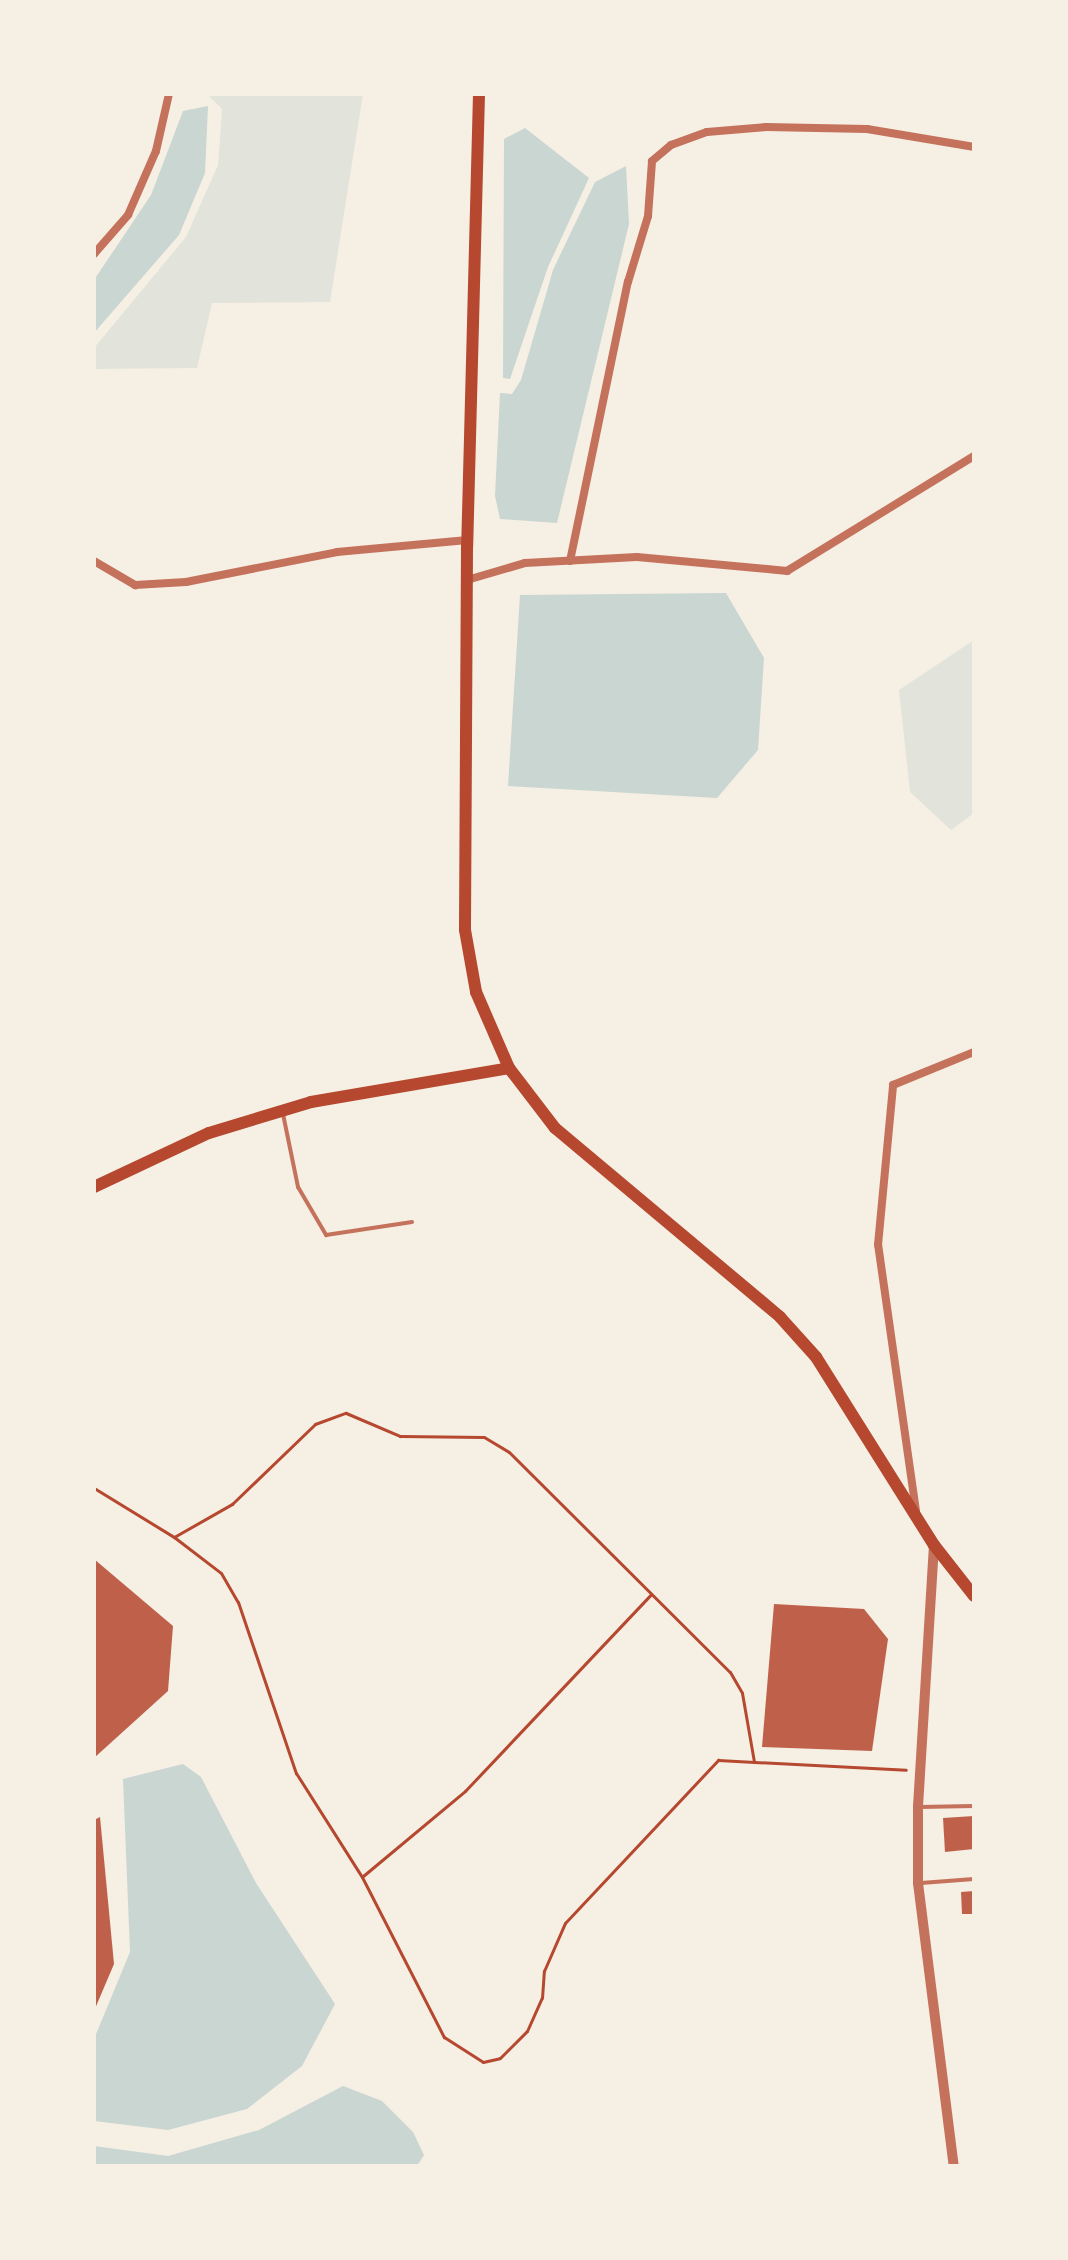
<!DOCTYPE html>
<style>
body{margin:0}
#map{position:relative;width:1068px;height:2260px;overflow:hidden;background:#f6efe4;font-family:Rubik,sans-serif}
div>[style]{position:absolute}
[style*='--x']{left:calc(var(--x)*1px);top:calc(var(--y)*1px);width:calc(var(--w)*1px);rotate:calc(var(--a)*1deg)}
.green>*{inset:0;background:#e2e4dc}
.water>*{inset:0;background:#c9d6d2}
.building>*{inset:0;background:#bf614a}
.path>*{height:3px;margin:-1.5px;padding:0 1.5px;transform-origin:1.5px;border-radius:1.5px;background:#b5482f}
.service>*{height:4px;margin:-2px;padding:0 2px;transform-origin:2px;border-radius:2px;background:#c5725c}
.minor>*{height:8px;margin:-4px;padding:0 4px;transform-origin:4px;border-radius:4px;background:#c5725c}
.tertiary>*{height:10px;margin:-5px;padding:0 5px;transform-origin:5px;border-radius:5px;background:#c5725c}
.secondary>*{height:12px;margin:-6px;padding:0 6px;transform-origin:6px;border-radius:6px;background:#b5482f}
span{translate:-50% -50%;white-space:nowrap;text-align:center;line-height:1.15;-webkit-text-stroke:8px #f6efe4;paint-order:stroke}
.frame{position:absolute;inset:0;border:96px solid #f6efe4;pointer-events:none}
</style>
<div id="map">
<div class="green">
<i style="clip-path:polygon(207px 94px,363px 94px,330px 302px,212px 303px,197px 368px,94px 369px,94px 348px,186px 237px,218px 165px,222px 109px)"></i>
<i style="clip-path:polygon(974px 640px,974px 813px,951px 830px,910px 792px,899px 690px)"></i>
</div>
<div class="water">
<i style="clip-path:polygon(208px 106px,205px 173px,179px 235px,94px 333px,94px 280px,151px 195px,183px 111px)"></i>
<i style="clip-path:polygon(525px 128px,589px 178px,548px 267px,510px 379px,503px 378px,504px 139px)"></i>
<i style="clip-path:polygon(626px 166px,629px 224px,557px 523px,500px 519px,495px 496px,500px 393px,512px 394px,521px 380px,553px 270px,595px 182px)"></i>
<i style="clip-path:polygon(726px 593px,764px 658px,758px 750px,717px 798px,508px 786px,520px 595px)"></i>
<i style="clip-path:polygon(183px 1764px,201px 1777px,256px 1883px,335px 2004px,302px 2066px,247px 2109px,168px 2130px,94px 2121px,94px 2039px,130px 1952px,123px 1779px)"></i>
<i style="clip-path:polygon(343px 2086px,382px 2101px,413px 2132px,424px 2155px,417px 2166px,94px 2166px,94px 2146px,168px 2156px,259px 2130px)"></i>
</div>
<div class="building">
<i style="clip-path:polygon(94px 1559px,173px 1626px,168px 1691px,94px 1758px)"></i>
<i style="clip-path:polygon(774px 1604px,864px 1609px,888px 1639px,872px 1751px,762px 1747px)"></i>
<i style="clip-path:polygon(974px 1816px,974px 1849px,945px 1852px,943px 1818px)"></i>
<i style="clip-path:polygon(100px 1817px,114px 1964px,94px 2011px,94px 1820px)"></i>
<i style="clip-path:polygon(974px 1891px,974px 1914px,962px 1914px,961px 1892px)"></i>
</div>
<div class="path">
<i style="--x:94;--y:1488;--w:94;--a:31.5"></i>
<i style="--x:174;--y:1537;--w:59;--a:37.5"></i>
<i style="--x:221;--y:1573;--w:34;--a:60"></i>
<i style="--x:238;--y:1602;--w:181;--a:71.3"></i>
<i style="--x:296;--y:1773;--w:123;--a:57.6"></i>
<i style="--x:362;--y:1877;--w:180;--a:62.9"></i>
<i style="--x:444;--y:2037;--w:46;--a:32.7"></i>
<i style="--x:483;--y:2062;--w:17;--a:-13"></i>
<i style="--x:500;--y:2058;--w:38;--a:-45"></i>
<i style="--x:527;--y:2031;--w:36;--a:-66"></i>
<i style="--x:542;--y:1998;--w:27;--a:-86"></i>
<i style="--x:544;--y:1971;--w:52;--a:-66.4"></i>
<i style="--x:565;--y:1923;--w:224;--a:-46.8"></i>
<i style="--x:718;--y:1760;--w:188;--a:3"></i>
<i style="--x:174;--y:1537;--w:67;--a:-29.6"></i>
<i style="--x:232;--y:1504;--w:115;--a:-43.9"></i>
<i style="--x:315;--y:1424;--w:33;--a:-20"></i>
<i style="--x:346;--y:1413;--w:59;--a:23.1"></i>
<i style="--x:400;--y:1436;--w:84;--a:0.7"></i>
<i style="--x:484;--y:1437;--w:29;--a:31"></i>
<i style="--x:509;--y:1452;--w:312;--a:44.9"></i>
<i style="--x:730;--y:1672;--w:24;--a:60"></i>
<i style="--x:742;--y:1693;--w:70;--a:80.1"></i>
<i style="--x:363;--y:1876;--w:133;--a:-39.8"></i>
<i style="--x:465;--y:1791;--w:271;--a:-46.6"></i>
</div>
<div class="service">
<i style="--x:283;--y:1114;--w:75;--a:78.4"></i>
<i style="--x:298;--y:1187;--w:56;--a:59.7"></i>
<i style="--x:326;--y:1235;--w:87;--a:-8.6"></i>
<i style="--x:920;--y:1807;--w:54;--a:-1.1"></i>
<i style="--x:921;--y:1883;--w:53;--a:-4.3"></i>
</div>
<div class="minor">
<i style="--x:94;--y:254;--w:52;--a:-48.9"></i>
<i style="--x:128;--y:215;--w:70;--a:-66.4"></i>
<i style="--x:156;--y:151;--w:58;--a:-77.2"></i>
<i style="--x:94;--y:561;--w:48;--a:30.3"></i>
<i style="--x:135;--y:585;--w:51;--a:-3.4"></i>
<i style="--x:186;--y:582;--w:154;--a:-11.2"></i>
<i style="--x:337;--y:552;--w:131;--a:-5.3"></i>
<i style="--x:570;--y:561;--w:285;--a:-78.3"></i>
<i style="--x:628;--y:282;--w:69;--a:-73.1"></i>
<i style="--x:648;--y:216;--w:55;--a:-85.8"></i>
<i style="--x:652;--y:161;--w:25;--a:-40"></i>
<i style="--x:671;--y:145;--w:38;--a:-20"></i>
<i style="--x:707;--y:132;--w:59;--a:-4.8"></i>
<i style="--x:766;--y:127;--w:101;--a:1.1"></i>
<i style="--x:867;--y:129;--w:109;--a:9.5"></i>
<i style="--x:467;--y:580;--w:60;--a:-16.3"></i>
<i style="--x:525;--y:563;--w:112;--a:-3.1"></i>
<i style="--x:637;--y:557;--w:151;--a:5.3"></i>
<i style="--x:787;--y:571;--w:220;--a:-31.6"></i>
<i style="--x:916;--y:1511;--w:269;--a:-98.1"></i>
<i style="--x:878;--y:1245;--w:161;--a:-84.6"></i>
<i style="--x:893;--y:1085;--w:87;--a:-22.2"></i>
</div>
<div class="tertiary">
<i style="--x:934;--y:1545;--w:262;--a:93.5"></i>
<i style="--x:918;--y:1807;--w:76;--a:90"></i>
<i style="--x:918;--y:1883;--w:285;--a:82.8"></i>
</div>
<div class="secondary">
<i style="--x:479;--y:94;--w:452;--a:91.5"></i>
<i style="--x:467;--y:546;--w:384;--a:90.3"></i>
<i style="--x:465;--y:930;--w:63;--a:79.9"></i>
<i style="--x:476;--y:992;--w:83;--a:66.5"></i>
<i style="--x:509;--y:1068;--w:76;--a:52.5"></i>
<i style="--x:555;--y:1128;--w:294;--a:40"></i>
<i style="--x:780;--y:1317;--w:54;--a:48"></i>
<i style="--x:816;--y:1357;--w:222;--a:57.9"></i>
<i style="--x:934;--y:1545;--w:65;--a:51.9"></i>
<i style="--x:94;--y:1187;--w:127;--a:-25.2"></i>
<i style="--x:209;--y:1133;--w:107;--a:-16.9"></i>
<i style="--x:311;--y:1102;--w:201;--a:-9.7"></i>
</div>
<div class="frame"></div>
</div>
